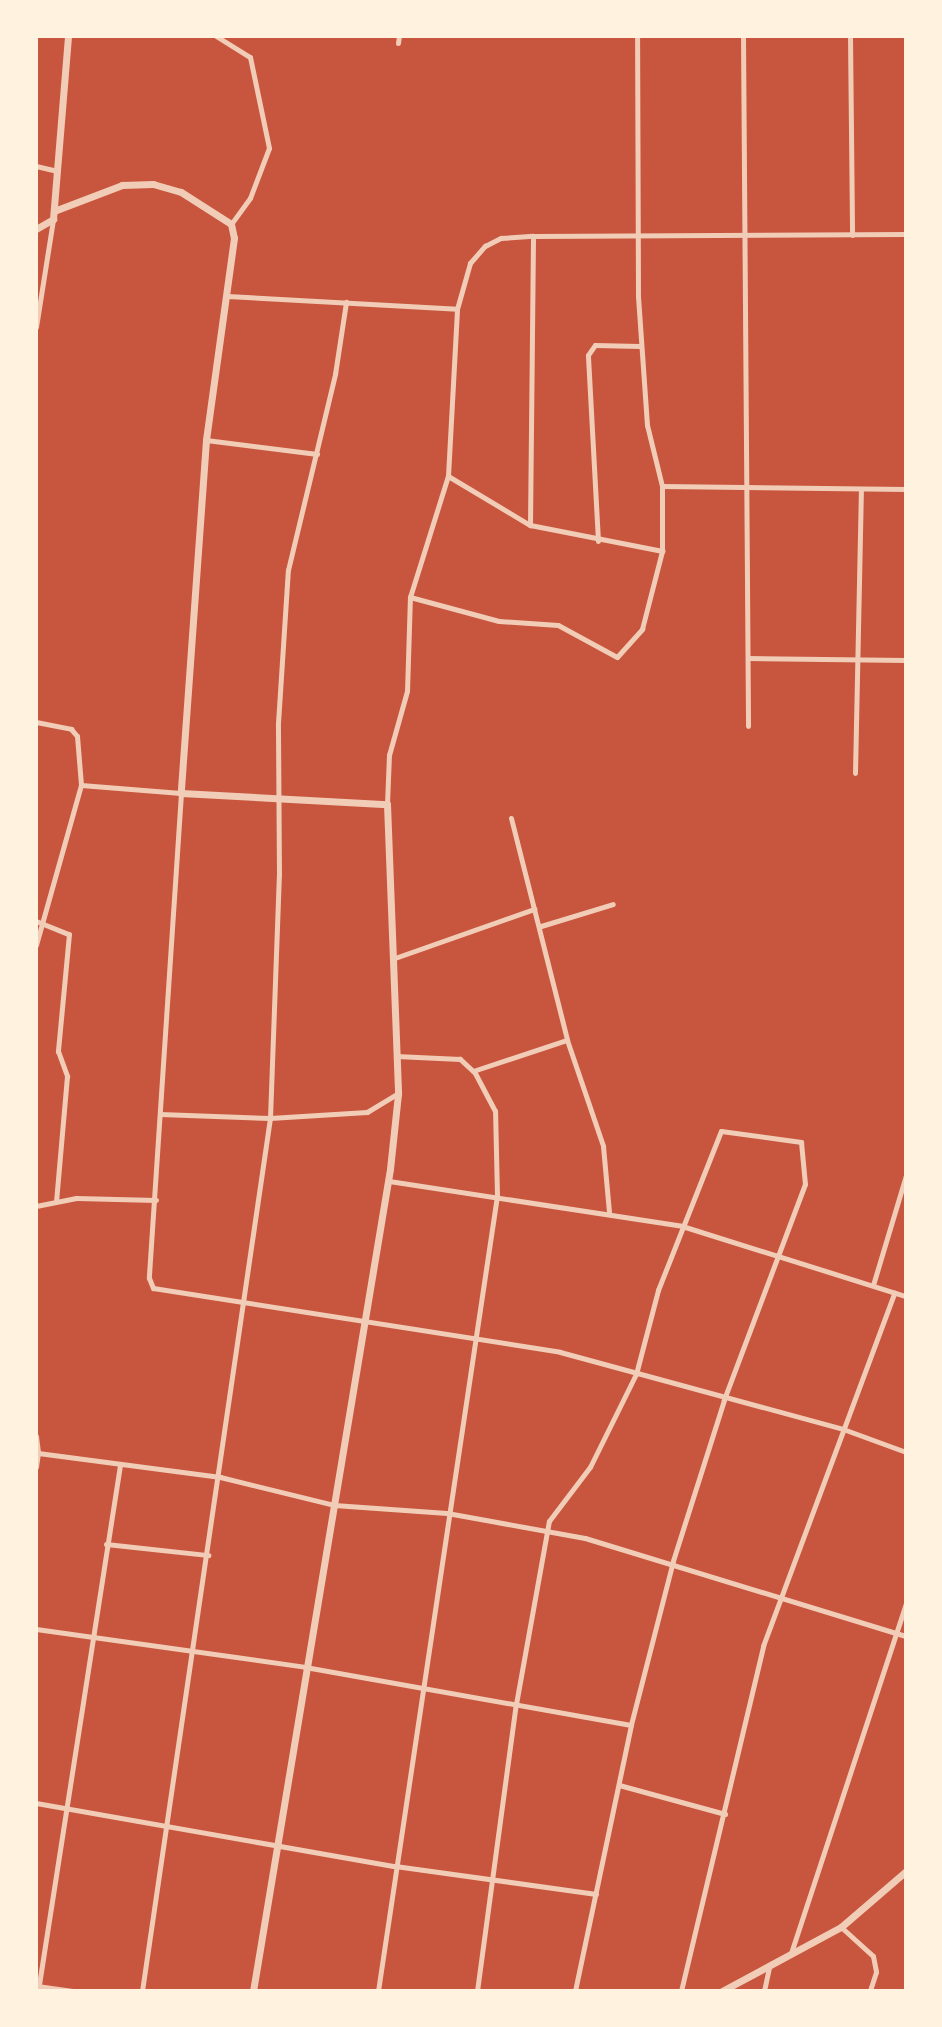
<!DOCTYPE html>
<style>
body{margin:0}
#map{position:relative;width:942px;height:2027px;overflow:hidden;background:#c8553d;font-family:Karla,sans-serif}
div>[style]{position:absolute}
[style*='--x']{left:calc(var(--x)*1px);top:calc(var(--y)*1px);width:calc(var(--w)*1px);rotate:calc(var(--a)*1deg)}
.minor>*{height:5px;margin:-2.5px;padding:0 2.5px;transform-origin:2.5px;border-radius:2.5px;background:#f1ccb7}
.tertiary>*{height:7px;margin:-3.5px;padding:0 3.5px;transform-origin:3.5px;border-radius:3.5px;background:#f1ccb7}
span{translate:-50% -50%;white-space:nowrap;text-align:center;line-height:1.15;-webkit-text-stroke:8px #fff3e0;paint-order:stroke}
.frame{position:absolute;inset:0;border:38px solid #fff3e0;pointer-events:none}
</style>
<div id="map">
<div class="minor">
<i style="--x:216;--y:36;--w:40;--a:32"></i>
<i style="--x:250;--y:57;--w:93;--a:78.2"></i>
<i style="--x:269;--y:148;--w:53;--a:110.8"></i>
<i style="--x:250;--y:198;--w:32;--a:126"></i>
<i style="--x:743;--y:36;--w:690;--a:89.58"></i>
<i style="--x:850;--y:36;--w:199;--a:89.4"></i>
<i style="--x:398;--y:43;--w:7;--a:-82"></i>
<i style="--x:36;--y:166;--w:22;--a:13"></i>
<i style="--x:227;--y:296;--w:230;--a:3.2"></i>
<i style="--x:36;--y:327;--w:108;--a:-81"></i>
<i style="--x:206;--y:440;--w:112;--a:7.2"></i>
<i style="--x:448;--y:476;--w:96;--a:30.9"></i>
<i style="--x:530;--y:525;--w:135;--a:11.1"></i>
<i style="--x:662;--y:486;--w:244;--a:0.7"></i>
<i style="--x:530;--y:525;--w:289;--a:-89.4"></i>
<i style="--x:598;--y:541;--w:186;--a:-93.1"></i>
<i style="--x:588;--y:355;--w:12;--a:-55"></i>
<i style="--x:595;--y:345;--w:45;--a:1.3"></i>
<i style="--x:410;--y:597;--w:92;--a:15.1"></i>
<i style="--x:499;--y:621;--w:59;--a:3.9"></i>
<i style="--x:558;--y:625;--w:67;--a:28.5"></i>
<i style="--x:617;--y:657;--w:38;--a:-48"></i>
<i style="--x:642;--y:629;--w:81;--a:-75.6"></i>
<i style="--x:662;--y:551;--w:65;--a:-90"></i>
<i style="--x:662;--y:486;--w:63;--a:-103.8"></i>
<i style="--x:647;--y:425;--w:129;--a:-94"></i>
<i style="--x:638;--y:296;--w:260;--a:-90.2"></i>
<i style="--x:748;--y:658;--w:158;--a:0.7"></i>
<i style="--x:36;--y:722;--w:36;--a:11"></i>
<i style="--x:71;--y:729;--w:9;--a:49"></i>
<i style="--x:77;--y:736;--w:49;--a:85.3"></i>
<i style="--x:855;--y:773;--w:284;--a:-88.8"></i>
<i style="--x:387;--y:804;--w:49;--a:-87.7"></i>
<i style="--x:389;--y:755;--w:66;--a:-74.3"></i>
<i style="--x:407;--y:691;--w:94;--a:-88.2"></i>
<i style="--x:410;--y:597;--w:127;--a:-72.6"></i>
<i style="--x:448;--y:476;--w:167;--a:-86.9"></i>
<i style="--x:457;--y:309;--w:48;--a:-74.2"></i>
<i style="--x:470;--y:263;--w:23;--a:-49"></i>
<i style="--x:485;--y:246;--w:18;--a:-27"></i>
<i style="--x:501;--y:238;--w:32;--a:-4"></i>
<i style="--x:533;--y:236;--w:373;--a:-0.3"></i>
<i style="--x:511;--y:818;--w:229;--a:75.8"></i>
<i style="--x:567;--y:1040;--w:112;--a:71.2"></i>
<i style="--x:603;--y:1146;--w:66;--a:84.8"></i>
<i style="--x:36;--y:921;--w:35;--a:22"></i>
<i style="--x:69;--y:934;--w:118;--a:95.4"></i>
<i style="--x:58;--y:1051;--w:27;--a:70"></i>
<i style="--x:67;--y:1076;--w:126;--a:95"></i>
<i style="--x:541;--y:926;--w:75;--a:-17"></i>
<i style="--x:36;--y:945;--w:166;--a:-74.3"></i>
<i style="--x:81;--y:785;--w:100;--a:4.6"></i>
<i style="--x:181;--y:793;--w:486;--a:93.8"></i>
<i style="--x:149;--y:1278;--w:11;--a:68"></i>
<i style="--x:153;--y:1288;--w:412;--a:8.9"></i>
<i style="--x:560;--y:1352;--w:293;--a:15.2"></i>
<i style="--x:843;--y:1429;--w:67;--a:20.1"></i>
<i style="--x:392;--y:959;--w:151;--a:-19.4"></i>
<i style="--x:473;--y:1071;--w:99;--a:-18.3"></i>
<i style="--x:160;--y:1114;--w:110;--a:2.1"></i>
<i style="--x:270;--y:1118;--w:97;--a:-3.5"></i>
<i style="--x:367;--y:1112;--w:35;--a:-31"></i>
<i style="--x:389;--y:1181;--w:296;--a:8.7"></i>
<i style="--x:682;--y:1226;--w:235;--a:17.4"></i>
<i style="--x:36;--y:1206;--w:41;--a:-11.3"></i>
<i style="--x:76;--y:1198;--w:80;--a:1.4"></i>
<i style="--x:873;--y:1285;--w:115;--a:-73.3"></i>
<i style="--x:36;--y:1436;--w:17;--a:83"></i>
<i style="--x:38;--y:1453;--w:184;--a:7.5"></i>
<i style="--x:220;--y:1477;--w:117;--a:13.8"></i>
<i style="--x:334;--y:1505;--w:113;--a:4"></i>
<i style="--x:447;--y:1513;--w:140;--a:10.3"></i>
<i style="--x:585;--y:1538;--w:336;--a:17"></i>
<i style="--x:36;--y:1467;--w:14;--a:-82"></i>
<i style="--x:106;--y:1544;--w:103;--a:6.2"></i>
<i style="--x:36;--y:1629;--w:272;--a:8"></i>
<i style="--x:305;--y:1667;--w:331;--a:10.1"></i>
<i style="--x:619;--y:1785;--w:110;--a:15.3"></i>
<i style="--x:36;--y:1803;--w:364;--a:10"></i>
<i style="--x:395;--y:1866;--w:203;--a:7.9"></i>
<i style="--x:841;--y:1927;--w:43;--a:42.2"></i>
<i style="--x:873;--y:1956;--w:16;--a:79"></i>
<i style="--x:876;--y:1972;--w:20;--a:108"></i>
<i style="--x:791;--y:1953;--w:367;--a:-71.8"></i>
<i style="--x:37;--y:1986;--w:36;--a:8"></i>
<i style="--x:38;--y:1991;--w:532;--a:-81.14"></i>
<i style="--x:142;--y:1991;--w:882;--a:-81.66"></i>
<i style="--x:270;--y:1118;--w:243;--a:-87.9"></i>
<i style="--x:279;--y:875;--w:152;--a:-90.4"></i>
<i style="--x:278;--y:723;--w:153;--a:-86.3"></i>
<i style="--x:288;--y:570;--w:202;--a:-76.5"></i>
<i style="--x:335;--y:374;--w:73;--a:-81.3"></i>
<i style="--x:378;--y:1991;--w:804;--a:-81.49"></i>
<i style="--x:497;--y:1196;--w:85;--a:-91.3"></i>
<i style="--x:495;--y:1111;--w:43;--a:-117.8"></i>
<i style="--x:475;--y:1073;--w:21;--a:-137"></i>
<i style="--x:460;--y:1059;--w:64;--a:-177.3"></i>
<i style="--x:477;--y:1991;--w:290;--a:-82.3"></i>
<i style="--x:516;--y:1704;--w:186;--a:-79.8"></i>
<i style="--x:549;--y:1521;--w:68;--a:-52.8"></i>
<i style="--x:590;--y:1467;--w:104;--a:-63.7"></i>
<i style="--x:636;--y:1374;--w:87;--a:-75.3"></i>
<i style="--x:658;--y:1290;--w:171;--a:-68.4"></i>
<i style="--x:721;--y:1131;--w:81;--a:7.8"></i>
<i style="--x:801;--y:1142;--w:42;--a:84.6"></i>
<i style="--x:805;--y:1184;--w:231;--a:110.6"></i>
<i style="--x:724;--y:1400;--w:169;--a:107.6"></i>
<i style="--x:673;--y:1561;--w:169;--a:104.4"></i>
<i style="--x:631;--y:1725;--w:272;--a:101.9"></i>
<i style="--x:681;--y:1991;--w:355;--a:-76.6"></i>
<i style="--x:763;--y:1646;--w:377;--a:-69.6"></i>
<i style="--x:764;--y:1991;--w:24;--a:-78"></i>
</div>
<div class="tertiary">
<i style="--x:54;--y:211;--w:73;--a:-20.9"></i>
<i style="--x:122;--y:185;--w:31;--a:-2"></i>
<i style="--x:153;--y:184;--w:29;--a:16"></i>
<i style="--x:181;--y:192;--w:59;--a:32.6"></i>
<i style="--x:231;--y:224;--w:14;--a:78"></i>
<i style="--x:234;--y:238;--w:204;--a:97.9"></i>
<i style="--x:206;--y:440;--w:354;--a:94.1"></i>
<i style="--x:181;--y:793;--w:206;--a:3.1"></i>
<i style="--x:387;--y:804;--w:290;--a:87.8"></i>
<i style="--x:398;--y:1094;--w:75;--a:96.1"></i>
<i style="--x:390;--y:1169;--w:833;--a:99.46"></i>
<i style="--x:36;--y:229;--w:20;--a:-30"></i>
<i style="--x:53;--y:219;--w:184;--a:-85.3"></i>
<i style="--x:722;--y:1991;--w:135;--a:-28.3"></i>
<i style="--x:841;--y:1927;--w:86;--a:-40.7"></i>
</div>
<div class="frame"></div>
</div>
